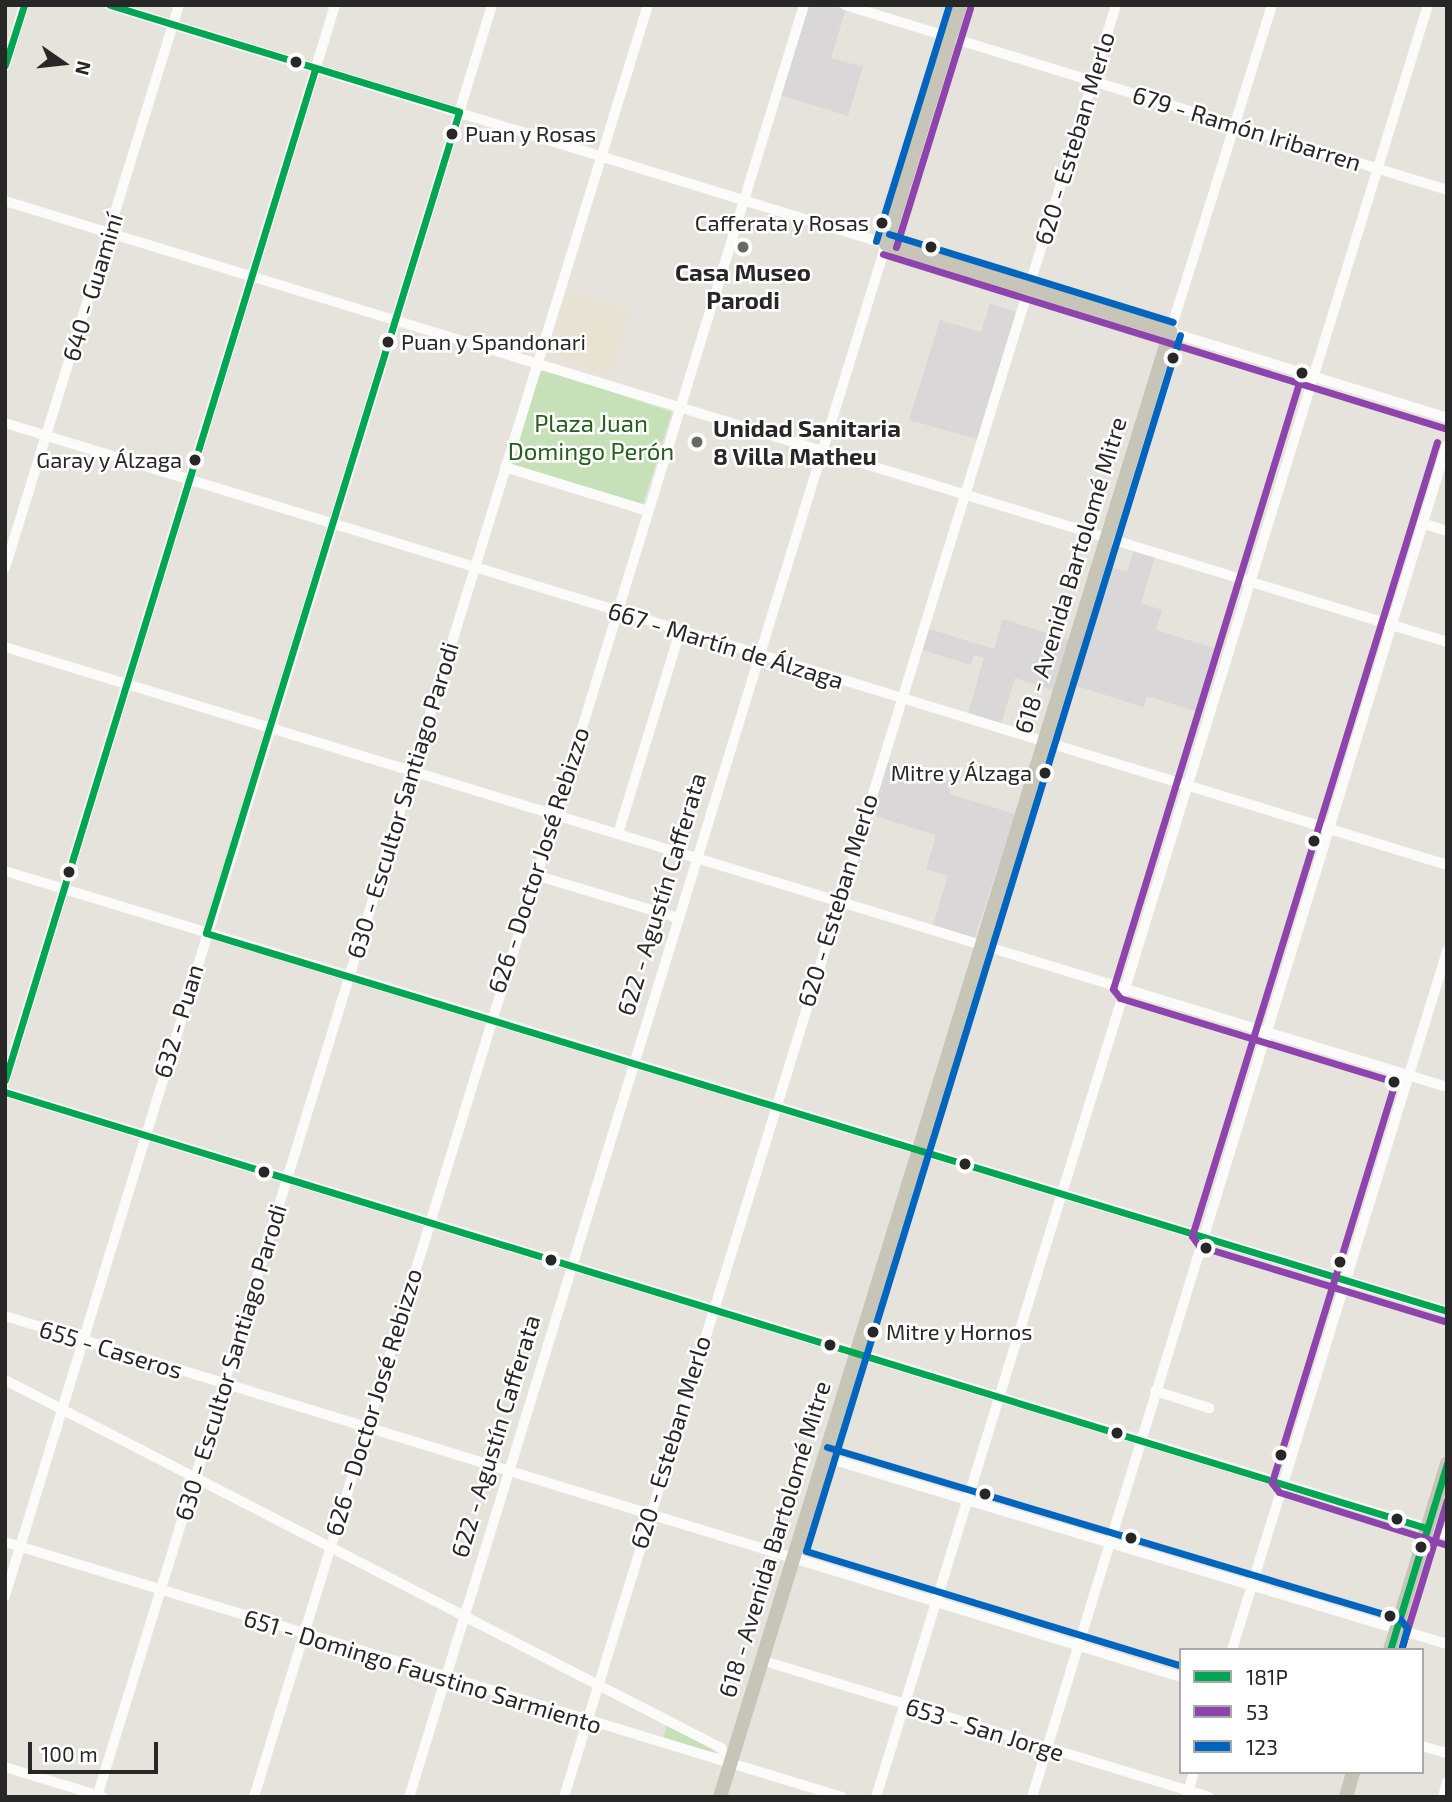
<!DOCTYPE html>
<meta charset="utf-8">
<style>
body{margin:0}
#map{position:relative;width:1452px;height:1802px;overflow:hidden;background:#e6e2dc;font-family:"Exo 2",sans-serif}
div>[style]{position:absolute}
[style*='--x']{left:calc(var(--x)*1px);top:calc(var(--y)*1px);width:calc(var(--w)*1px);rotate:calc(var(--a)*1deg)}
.industrial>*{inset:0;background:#d9d7d8}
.education>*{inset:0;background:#e8e2d2}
.green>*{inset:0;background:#c6e0b7}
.minor>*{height:10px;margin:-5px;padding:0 5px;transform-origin:5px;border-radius:5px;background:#fbfbfa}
.major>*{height:14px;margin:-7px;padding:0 7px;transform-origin:7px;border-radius:7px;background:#c7c4b8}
.bus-1>*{height:7px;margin:-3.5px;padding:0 3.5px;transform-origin:3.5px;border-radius:3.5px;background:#00a651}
.bus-2>*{height:7px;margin:-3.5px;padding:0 3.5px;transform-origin:3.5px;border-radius:3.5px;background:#8e44ad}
.bus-3>*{height:7px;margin:-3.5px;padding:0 3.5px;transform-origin:3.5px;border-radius:3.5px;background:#0065bd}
.dots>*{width:19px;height:19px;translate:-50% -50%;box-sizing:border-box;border:4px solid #fff;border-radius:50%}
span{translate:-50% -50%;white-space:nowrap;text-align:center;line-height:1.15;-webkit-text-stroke:5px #fff;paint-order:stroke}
.bus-label{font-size:22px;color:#272727}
.left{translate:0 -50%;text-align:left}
.right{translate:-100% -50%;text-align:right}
.street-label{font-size:24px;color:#272727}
.poi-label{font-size:24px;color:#272727;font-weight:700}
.park-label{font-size:24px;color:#265f1d}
.frame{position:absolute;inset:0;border:7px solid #272727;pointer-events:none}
.legend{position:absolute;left:1179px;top:1648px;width:245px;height:126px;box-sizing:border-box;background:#fff;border:2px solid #a9a9a9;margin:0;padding:9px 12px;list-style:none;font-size:21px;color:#272727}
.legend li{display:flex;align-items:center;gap:14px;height:35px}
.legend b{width:35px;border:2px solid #a9a9a9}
.north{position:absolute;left:28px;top:28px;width:70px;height:70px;-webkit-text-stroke:5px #fff;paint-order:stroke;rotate:104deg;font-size:19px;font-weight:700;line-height:28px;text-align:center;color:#272727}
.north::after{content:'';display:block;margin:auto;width:24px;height:32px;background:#272727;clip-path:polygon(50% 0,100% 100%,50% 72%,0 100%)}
.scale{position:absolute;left:28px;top:1742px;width:130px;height:32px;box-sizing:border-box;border:4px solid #272727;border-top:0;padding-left:9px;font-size:21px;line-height:24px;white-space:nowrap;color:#272727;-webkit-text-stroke:5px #fff;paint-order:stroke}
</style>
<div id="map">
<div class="industrial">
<i style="clip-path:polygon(808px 5px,846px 8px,831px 58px,863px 67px,848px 116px,780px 95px)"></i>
<i style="clip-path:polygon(990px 304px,1016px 312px,977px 439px,909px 420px,940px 320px,981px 332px)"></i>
<i style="clip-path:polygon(1134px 551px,1155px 557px,1141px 603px,1162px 610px,1156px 630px,1221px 650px,1202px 713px,1147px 696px,1143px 707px,1067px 683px,1104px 565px,1127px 572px)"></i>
<i style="clip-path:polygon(1003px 619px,1069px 640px,1053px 690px,1015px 678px,1001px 724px,968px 714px,984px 658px,974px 655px,971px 665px,919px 649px,926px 628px,994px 649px)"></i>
<i style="clip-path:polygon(885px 761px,952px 782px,949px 794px,1015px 814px,974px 939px,932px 928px,948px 876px,926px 869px,936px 835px,869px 814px)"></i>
</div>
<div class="education">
<i style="clip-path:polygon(568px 291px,631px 311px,610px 377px,549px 352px)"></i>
</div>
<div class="green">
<i style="clip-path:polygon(545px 370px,672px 412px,643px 504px,510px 465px,538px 373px)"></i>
<i style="clip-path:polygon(667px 1725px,713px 1749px,714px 1752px,663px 1740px)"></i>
</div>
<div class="minor">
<i style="--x:109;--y:5;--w:813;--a:17.1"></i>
<i style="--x:886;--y:244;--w:1625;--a:107.07"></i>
<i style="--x:845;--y:5;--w:630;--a:17.08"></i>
<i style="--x:1272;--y:5;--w:343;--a:107.3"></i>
<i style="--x:1170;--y:332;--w:290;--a:17.2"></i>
<i style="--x:5;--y:66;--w:64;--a:-72.7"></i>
<i style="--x:5;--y:201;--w:1508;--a:17"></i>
<i style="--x:5;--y:423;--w:1508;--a:17.04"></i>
<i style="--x:505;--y:467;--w:150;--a:17.1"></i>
<i style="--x:1422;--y:523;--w:26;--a:18"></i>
<i style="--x:5;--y:568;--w:589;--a:-72.83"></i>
<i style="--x:5;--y:647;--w:1508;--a:16.97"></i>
<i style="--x:618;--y:834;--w:212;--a:-73"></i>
<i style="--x:5;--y:871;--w:1508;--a:16.97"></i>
<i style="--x:535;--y:875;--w:149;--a:16.7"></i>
<i style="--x:5;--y:1081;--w:1125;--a:-72.95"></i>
<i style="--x:5;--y:1092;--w:1508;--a:17.04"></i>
<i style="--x:5;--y:1316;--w:1230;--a:17.07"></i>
<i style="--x:5;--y:1380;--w:805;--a:27.2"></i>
<i style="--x:721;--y:1748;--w:18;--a:61"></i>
<i style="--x:1155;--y:1391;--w:57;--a:17.5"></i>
<i style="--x:824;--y:1457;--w:650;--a:16.71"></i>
<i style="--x:5;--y:1542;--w:875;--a:16.94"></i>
<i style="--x:5;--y:1596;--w:1664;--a:-72.98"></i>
<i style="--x:1232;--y:1650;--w:731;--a:-72.9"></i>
<i style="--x:761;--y:1660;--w:468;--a:17"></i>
<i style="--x:1422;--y:1746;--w:26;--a:16"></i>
<i style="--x:5;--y:1767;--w:102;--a:17"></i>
<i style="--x:1187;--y:1796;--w:25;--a:-74"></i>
<i style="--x:97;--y:1797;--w:1875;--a:-72.91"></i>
<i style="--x:254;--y:1797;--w:1875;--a:-72.94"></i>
<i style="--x:564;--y:1797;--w:1875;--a:-72.88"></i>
<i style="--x:876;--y:1797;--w:1875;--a:-72.88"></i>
<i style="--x:1032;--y:1797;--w:1414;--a:-72.94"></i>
<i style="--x:1443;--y:1797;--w:16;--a:-76"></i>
</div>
<div class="major">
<i style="--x:1390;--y:1650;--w:195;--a:-73"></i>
<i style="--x:720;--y:1797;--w:1533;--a:-72.92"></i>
<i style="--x:1170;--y:332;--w:297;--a:-162.8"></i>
<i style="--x:886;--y:244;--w:250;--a:-72.8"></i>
<i style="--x:1346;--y:1797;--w:26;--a:-74"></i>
</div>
<div class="bus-1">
<i style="--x:110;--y:5;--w:365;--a:17"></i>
<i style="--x:459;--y:112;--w:859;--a:107.13"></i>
<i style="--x:206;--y:933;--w:1297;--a:16.94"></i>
<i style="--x:5;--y:65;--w:63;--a:-72.4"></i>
<i style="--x:5;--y:1080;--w:1057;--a:-72.95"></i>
<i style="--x:5;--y:1092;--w:1486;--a:17.06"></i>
<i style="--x:1390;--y:1650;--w:195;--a:-73"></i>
</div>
<div class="bus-2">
<i style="--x:896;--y:247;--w:250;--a:-72.8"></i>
<i style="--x:883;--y:254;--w:587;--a:17.23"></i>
<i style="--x:1302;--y:373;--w:644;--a:107.06"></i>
<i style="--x:1113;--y:989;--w:11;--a:52"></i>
<i style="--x:1120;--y:998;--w:288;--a:17"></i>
<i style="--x:1395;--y:1082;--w:419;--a:107.1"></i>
<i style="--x:1272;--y:1483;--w:11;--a:52"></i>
<i style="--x:1279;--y:1492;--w:173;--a:17.5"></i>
<i style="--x:1437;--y:442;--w:831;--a:107.15"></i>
<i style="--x:1192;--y:1236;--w:12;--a:55"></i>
<i style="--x:1199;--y:1246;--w:256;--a:17"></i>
<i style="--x:1401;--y:1650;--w:157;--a:-73"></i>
</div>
<div class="bus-3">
<i style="--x:889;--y:234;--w:297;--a:17.2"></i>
<i style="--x:876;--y:241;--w:247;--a:-72.8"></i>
<i style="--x:1180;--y:335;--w:1272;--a:107.1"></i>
<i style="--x:806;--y:1551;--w:392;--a:17"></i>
<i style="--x:827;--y:1447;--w:598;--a:16.71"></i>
<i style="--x:1400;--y:1619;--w:11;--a:52"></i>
<i style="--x:1407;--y:1628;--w:23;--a:105"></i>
</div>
<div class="dots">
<i style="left:296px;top:62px;background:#272727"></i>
<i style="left:452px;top:134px;background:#272727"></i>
<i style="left:882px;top:223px;background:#272727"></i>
<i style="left:743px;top:247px;background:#6a6866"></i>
<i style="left:931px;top:247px;background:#272727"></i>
<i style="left:388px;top:342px;background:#272727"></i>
<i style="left:1173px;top:358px;background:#272727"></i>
<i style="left:1302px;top:373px;background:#272727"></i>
<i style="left:697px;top:442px;background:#6a6866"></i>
<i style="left:195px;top:460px;background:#272727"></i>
<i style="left:1045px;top:773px;background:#272727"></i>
<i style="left:1314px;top:841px;background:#272727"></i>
<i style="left:69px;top:872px;background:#272727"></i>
<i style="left:1394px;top:1082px;background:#272727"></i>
<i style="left:965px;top:1164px;background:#272727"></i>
<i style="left:264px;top:1172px;background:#272727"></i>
<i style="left:1206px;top:1248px;background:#272727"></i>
<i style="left:551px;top:1260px;background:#272727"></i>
<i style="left:1340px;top:1262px;background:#272727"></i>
<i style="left:873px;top:1332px;background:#272727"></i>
<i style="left:830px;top:1345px;background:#272727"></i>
<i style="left:1117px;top:1433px;background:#272727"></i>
<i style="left:1281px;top:1455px;background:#272727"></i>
<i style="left:985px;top:1494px;background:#272727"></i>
<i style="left:1397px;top:1519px;background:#272727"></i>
<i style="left:1131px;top:1538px;background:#272727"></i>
<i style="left:1421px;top:1547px;background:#272727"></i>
<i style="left:1390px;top:1616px;background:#272727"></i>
</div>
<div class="bus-label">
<span class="left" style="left:465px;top:134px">Puan y Rosas</span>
<span class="right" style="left:869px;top:223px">Cafferata y Rosas</span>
<span class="left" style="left:401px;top:342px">Puan y Spandonari</span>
<span class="right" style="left:182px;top:460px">Garay y Álzaga</span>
<span class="right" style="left:1032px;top:773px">Mitre y Álzaga</span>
<span class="left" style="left:886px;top:1332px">Mitre y Hornos</span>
</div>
<div class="street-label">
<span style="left:1247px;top:128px;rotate:17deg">679 - Ramón Iribarren</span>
<span style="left:1074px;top:138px;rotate:-73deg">620 - Esteban Merlo</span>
<span style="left:92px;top:287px;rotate:-73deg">640 - Guaminí</span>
<span style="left:1070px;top:575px;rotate:-73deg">618 - Avenida Bartolomé Mitre</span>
<span style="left:726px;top:645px;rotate:17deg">667 - Martín de Álzaga</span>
<span style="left:402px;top:800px;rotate:-73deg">630 - Escultor Santiago Parodi</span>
<span style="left:538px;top:860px;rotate:-72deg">626 - Doctor José Rebizzo</span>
<span style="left:661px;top:894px;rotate:-73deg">622 - Agustín Cafferata</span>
<span style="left:837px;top:900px;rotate:-73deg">620 - Esteban Merlo</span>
<span style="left:178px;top:1021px;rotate:-73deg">632 - Puan</span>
<span style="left:111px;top:1349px;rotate:17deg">655 - Caseros</span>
<span style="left:230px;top:1362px;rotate:-73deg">630 - Escultor Santiago Parodi</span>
<span style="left:373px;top:1402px;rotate:-73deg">626 - Doctor José Rebizzo</span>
<span style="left:495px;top:1436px;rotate:-73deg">622 - Agustín Cafferata</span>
<span style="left:670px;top:1442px;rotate:-73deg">620 - Esteban Merlo</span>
<span style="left:774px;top:1539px;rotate:-73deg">618 - Avenida Bartolomé Mitre</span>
<span style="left:423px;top:1671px;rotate:17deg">651 - Domingo Faustino Sarmiento</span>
<span style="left:985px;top:1729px;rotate:17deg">653 - San Jorge</span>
</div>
<div class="poi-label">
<span style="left:743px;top:286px">Casa Museo<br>Parodi</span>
<span class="left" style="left:713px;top:442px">Unidad Sanitaria<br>8 Villa Matheu</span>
</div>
<div class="park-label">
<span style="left:591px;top:437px">Plaza Juan<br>Domingo Perón</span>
</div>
<div class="frame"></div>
<ul class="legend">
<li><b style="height:9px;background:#00a651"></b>181P</li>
<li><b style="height:9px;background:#8e44ad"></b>53</li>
<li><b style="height:9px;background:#0065bd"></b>123</li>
</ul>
<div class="north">N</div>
<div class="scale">100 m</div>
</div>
